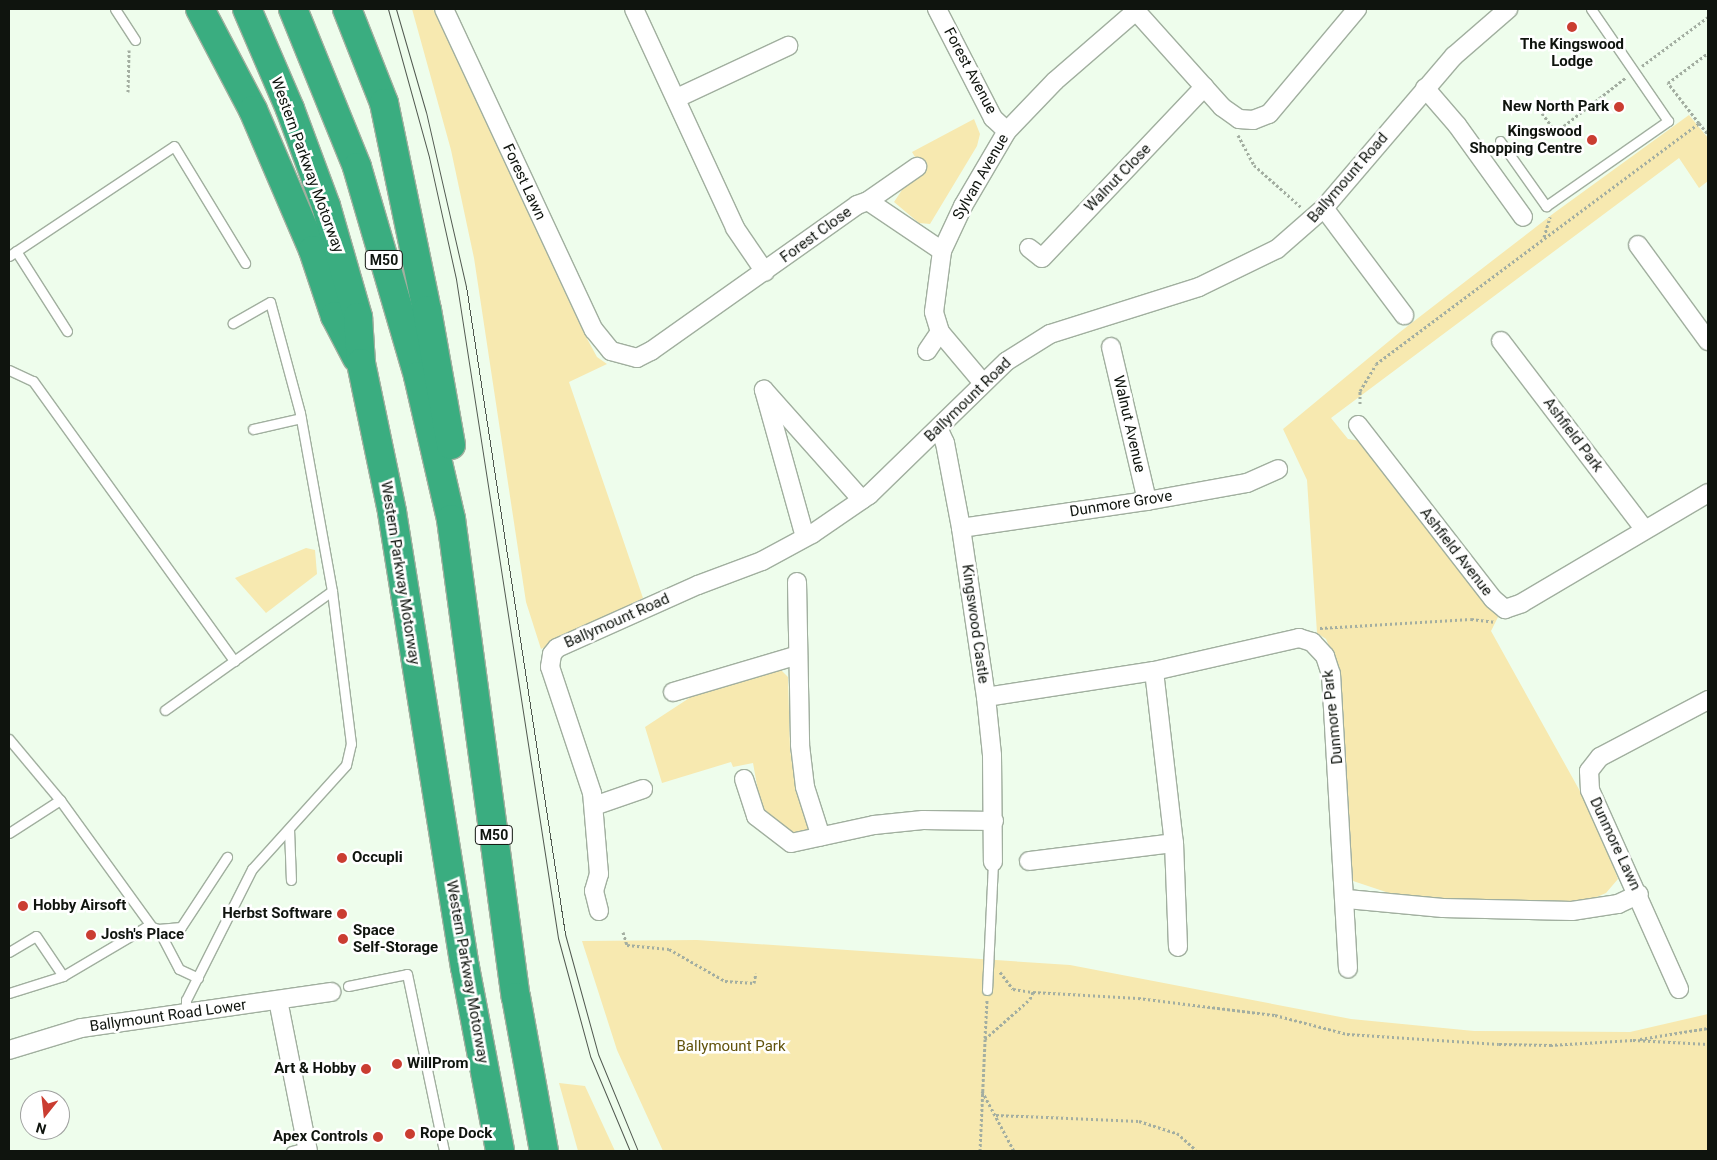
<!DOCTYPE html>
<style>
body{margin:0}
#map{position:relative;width:1717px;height:1160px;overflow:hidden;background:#eefdec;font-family:Roboto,sans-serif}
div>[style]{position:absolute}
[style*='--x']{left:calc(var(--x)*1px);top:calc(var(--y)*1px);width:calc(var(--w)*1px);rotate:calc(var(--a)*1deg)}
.green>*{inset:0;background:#f7e9b0}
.path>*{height:3px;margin-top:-1.5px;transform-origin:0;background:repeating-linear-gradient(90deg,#a3aea1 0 2.5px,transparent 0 5px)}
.roads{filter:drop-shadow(1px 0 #a1af9f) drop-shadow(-1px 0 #a1af9f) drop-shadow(0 1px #a1af9f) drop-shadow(0 -1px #a1af9f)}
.service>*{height:9px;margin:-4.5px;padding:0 4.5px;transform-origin:4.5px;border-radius:4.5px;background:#fff}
.minor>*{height:18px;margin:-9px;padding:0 9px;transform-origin:9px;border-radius:9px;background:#fff}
.motorway>*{height:28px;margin:-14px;padding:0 14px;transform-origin:14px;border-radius:14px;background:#3aad80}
.tram>*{height:1px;margin:-0.5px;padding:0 0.5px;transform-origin:0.5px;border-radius:0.5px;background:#515950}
.dots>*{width:14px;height:14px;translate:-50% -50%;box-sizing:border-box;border:2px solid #fff;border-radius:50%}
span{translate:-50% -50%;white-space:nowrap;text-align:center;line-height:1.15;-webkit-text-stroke:5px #fff;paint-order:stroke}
.shield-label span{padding:1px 4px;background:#fff;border:1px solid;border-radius:4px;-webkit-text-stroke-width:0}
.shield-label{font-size:14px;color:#0f140e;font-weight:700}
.poi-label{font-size:15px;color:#0f140e;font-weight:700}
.right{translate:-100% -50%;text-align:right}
.left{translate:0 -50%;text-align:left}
.street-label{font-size:15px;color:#0f140e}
.park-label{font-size:15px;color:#61520b}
.frame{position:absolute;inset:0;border:10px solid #0f140e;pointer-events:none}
.north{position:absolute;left:20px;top:1090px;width:50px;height:50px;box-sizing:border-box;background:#fff;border:1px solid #9fa19f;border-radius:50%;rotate:196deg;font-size:14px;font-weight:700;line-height:20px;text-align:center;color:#0f140e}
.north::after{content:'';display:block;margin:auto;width:18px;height:22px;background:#ca3d31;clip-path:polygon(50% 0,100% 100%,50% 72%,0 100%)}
</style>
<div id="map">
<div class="green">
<i style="clip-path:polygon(412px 9px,433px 9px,584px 333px,597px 357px,607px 364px,569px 382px,643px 598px,541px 649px,526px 602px,474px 258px,451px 150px)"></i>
<i style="clip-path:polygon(1689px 115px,1708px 138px,1708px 181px,1699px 188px,1679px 158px,1331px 418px,1348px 439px,1361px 441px,1498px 617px,1491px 631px,1596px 820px,1618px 879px,1606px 893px,1585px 902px,1494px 902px,1392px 894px,1353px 881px,1341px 675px,1326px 639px,1317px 633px,1307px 480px,1283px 429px,1400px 332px,1554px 213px)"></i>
<i style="clip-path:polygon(974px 119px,980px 134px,977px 146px,930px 224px,919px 223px,894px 202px,902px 190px,924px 172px,912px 152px)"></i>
<i style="clip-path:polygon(306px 548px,315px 550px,317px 574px,266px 613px,235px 578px)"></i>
<i style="clip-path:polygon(780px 669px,788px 677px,790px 749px,796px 792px,810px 832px,791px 836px,762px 813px,753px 763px,733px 767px,731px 762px,662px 783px,645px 727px,700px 691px)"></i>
<i style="clip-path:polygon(697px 940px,1070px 965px,1351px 1019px,1474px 1031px,1630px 1032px,1708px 1014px,1708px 1151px,663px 1151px,617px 1050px,582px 941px)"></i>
<i style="clip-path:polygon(559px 1083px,585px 1086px,615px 1151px,578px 1151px)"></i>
</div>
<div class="path">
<i style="--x:1642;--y:66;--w:82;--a:-36.6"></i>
<i style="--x:128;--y:92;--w:42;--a:-88.6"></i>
<i style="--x:1542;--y:113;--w:24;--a:54"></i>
<i style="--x:1556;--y:132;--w:88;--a:-38"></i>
<i style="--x:1699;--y:123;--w:51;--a:-127.8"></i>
<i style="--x:1668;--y:83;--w:50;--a:-36.9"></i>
<i style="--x:1238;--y:135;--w:34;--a:62"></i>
<i style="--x:1254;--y:165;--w:64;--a:41.9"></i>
<i style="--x:1544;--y:237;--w:21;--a:-73"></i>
<i style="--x:1360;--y:404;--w:13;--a:-90"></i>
<i style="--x:1360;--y:391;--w:31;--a:-59"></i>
<i style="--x:1376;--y:364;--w:403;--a:-36.7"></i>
<i style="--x:1699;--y:123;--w:14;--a:51"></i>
<i style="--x:1320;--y:628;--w:151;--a:-3.4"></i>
<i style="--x:1471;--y:619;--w:25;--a:7"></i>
<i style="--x:623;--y:932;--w:14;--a:73"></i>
<i style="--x:627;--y:945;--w:42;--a:5.4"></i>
<i style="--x:669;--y:949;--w:64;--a:29.7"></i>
<i style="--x:725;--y:981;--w:29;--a:4"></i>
<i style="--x:754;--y:983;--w:10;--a:-79"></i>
<i style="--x:1000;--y:972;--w:21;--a:53"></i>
<i style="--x:1013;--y:989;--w:20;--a:9"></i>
<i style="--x:985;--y:1038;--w:39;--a:-87"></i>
<i style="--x:1640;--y:1039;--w:69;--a:-9.2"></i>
<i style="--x:982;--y:1091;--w:68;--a:61.9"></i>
<i style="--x:996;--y:1115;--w:143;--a:2.4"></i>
<i style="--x:1139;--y:1121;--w:40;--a:18"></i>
<i style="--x:1177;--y:1133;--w:25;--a:42"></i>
<i style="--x:980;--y:1151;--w:112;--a:-87.4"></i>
<i style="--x:985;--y:1039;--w:60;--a:-41.6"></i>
<i style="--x:1030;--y:999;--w:8;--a:-67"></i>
<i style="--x:1033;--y:992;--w:105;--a:3.3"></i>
<i style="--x:1138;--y:998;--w:138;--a:7.1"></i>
<i style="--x:1275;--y:1015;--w:74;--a:14.8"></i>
<i style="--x:1347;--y:1034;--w:152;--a:3.8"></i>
<i style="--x:1499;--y:1044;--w:51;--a:1.1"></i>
<i style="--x:1550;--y:1045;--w:83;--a:-3.4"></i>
<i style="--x:1633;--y:1040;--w:75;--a:3.1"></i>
</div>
<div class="roads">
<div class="service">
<i style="--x:115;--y:9;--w:37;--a:57"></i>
<i style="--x:1500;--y:141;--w:80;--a:54.7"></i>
<i style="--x:1546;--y:206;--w:149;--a:-34.9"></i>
<i style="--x:1668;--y:121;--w:136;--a:-124.5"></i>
<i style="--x:16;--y:251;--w:95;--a:57.5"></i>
<i style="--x:9;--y:256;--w:198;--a:-33.7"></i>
<i style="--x:174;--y:146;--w:137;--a:58.7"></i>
<i style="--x:9;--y:370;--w:26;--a:25"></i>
<i style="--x:33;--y:381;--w:345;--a:54.3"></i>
<i style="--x:253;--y:429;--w:49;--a:-12.9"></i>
<i style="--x:165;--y:710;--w:205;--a:-35.5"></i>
<i style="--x:9;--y:739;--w:80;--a:50.1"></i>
<i style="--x:60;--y:800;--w:157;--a:54.1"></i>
<i style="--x:152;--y:927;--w:6;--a:18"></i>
<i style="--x:158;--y:929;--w:45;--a:62.3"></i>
<i style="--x:179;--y:969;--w:21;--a:25"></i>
<i style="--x:289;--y:829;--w:51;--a:87.8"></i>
<i style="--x:9;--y:833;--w:61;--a:-32.9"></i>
<i style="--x:158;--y:929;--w:23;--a:-5"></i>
<i style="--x:181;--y:927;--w:84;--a:-56.7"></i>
<i style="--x:9;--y:952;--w:31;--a:-31"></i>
<i style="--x:36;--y:936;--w:48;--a:56"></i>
<i style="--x:348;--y:986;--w:60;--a:-11.5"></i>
<i style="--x:407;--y:974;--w:181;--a:78.2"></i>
<i style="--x:987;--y:990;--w:128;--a:-87.3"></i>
<i style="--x:9;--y:993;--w:57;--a:-17.5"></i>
<i style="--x:63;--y:976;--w:96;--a:-30.6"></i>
<i style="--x:146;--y:927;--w:6;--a:0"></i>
<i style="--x:186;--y:1011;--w:11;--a:-90"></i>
<i style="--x:186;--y:1000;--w:147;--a:-63.3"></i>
<i style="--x:252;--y:869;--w:140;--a:-47.9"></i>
<i style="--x:346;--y:765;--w:22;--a:-77"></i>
<i style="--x:351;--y:744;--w:154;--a:-97.1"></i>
<i style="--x:332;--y:591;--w:181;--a:-100.2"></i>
<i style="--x:300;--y:413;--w:115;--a:-105.1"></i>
<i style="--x:270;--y:302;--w:43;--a:150.4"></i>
<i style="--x:291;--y:1151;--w:16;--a:-14"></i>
</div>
<div class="minor">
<i style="--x:444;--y:9;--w:354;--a:65"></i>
<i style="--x:594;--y:330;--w:27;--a:51"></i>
<i style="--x:611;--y:351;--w:27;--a:15"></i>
<i style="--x:637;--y:358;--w:16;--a:-27"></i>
<i style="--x:651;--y:351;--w:252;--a:-35.3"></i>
<i style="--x:857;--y:205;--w:12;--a:-20"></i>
<i style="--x:868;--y:201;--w:89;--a:34"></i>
<i style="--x:634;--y:9;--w:241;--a:65.2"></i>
<i style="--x:735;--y:228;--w:53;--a:55.7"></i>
<i style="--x:937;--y:9;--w:123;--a:62.8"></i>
<i style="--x:993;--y:118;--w:19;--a:43"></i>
<i style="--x:1136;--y:11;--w:129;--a:48.1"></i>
<i style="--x:1222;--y:107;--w:21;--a:35"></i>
<i style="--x:1239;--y:119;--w:14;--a:4"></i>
<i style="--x:1253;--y:120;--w:17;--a:-21"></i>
<i style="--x:1269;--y:114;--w:137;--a:-50"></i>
<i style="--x:1425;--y:88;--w:49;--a:49.1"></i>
<i style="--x:1457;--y:125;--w:113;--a:54.3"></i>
<i style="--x:677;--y:98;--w:123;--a:-25.1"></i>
<i style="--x:868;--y:201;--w:60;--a:-34.8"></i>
<i style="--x:1324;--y:208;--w:134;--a:53.2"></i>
<i style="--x:1638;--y:245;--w:119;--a:53.9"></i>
<i style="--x:1029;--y:248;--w:16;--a:38"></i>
<i style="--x:1042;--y:258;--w:236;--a:-46.5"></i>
<i style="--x:1501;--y:341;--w:236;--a:52.7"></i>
<i style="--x:1111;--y:347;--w:158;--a:76.8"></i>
<i style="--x:927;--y:351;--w:23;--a:-56"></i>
<i style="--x:983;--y:383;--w:67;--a:-130.1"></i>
<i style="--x:940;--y:332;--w:21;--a:-107"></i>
<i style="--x:934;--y:312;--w:62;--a:-82.5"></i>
<i style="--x:942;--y:251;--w:50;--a:-65"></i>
<i style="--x:963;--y:206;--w:87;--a:-59.6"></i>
<i style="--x:1007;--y:131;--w:69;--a:-46.2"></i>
<i style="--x:1055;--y:81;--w:110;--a:-40.9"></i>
<i style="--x:1358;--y:425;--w:220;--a:52.2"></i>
<i style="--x:1493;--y:599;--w:16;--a:40"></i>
<i style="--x:1505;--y:609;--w:18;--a:-19"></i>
<i style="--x:1522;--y:603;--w:216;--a:-30.6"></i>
<i style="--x:939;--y:430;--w:14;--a:65"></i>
<i style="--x:945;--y:443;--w:86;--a:79.3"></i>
<i style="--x:961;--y:528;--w:171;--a:81.6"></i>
<i style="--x:986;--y:697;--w:58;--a:84.1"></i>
<i style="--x:992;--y:755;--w:107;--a:89.5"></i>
<i style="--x:961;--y:528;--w:188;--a:-8.3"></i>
<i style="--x:1147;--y:501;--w:102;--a:-10.2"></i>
<i style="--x:1247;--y:483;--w:34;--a:-24"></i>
<i style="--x:805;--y:537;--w:153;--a:-105.6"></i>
<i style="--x:764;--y:390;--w:147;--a:48.3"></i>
<i style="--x:797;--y:582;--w:163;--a:88.9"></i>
<i style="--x:800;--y:745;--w:42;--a:83.2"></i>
<i style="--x:805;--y:787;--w:52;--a:72.3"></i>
<i style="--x:1154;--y:671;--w:173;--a:83.4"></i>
<i style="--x:1174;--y:843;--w:104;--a:87.8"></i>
<i style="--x:673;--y:692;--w:130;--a:-16.5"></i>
<i style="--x:986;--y:697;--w:170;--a:-8.8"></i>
<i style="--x:1154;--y:671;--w:149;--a:-12.8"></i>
<i style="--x:1299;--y:638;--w:14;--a:17"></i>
<i style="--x:1312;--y:642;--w:19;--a:47"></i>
<i style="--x:1325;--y:656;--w:19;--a:72"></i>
<i style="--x:1331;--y:674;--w:295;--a:86.7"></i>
<i style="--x:744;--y:779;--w:39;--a:72"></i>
<i style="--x:756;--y:816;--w:44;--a:37.6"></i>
<i style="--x:791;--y:843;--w:85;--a:-12.2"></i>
<i style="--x:874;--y:825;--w:49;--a:-5.8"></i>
<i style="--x:923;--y:820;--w:71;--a:0.8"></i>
<i style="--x:594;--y:806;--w:52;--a:-19.1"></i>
<i style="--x:1029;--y:861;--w:146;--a:-7.1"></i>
<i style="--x:1347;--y:899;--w:96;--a:5.4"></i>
<i style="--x:1443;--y:908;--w:129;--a:1.3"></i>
<i style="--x:1572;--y:911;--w:47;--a:-8.7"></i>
<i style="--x:1618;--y:904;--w:23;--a:-25"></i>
<i style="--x:599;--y:911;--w:21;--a:-104"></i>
<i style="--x:594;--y:891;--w:18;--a:-74"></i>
<i style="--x:599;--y:874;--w:81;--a:-94.9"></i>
<i style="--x:592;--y:793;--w:133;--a:-108.4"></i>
<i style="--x:550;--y:667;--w:13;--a:-81"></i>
<i style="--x:552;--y:654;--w:8;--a:-50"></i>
<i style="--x:557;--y:648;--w:154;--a:-24.1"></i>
<i style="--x:698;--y:585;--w:68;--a:-20.6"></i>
<i style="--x:762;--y:561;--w:57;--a:-28.4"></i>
<i style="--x:812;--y:534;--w:69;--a:-34.4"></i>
<i style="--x:869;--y:495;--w:192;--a:-44.2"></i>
<i style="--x:1007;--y:361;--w:51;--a:-32.1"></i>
<i style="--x:1050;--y:334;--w:156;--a:-17.5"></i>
<i style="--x:1199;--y:287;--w:87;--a:-26"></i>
<i style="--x:1277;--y:249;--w:62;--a:-41.1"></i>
<i style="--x:1324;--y:208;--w:200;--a:-49.5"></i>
<i style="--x:1454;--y:56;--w:72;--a:-41"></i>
<i style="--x:1679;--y:989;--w:218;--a:-114.1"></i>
<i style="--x:1590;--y:790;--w:19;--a:-93"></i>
<i style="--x:1589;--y:771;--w:18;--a:-52"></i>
<i style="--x:1600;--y:757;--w:122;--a:-27.8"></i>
<i style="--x:278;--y:1000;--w:154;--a:78.8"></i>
<i style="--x:9;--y:1050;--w:75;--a:-17"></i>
<i style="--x:81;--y:1028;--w:253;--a:-8.2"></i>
</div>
<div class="motorway">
<i style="--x:200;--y:9;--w:114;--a:62.3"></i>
<i style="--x:253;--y:110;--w:152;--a:66.8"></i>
<i style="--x:313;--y:250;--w:70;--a:71.6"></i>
<i style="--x:335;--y:316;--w:47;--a:62.4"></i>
<i style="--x:247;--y:9;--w:109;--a:66.7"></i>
<i style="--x:290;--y:109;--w:103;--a:69.6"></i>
<i style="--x:326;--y:206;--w:116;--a:73.9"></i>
<i style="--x:358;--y:317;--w:46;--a:86.3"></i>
<i style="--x:361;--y:363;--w:152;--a:78.2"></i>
<i style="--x:392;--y:512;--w:461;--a:80.9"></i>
<i style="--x:465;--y:967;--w:187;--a:79.2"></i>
<i style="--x:293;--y:9;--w:170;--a:67.9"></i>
<i style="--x:357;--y:167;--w:218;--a:73.7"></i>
<i style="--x:418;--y:376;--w:147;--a:77"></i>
<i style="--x:451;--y:519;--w:482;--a:82.3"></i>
<i style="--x:516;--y:997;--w:157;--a:79.7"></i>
<i style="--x:347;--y:9;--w:101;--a:68.5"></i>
<i style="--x:384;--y:103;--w:211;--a:78.3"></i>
<i style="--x:427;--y:310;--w:137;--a:79.9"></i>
</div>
</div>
<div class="tram">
<i style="--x:388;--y:9;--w:154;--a:74.5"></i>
<i style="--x:429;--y:157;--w:125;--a:77.5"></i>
<i style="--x:456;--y:279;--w:667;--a:81.2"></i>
<i style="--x:558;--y:938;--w:122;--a:74.8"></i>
<i style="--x:590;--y:1056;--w:103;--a:67.2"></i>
<i style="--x:396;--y:9;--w:107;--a:73.8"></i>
<i style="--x:426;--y:112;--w:179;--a:77.1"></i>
<i style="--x:466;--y:286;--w:656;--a:81.31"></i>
<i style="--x:565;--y:934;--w:124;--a:74.6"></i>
<i style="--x:598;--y:1054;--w:105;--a:67.6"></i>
</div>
<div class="dots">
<i style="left:1572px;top:27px;background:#ca3d31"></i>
<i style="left:1619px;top:107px;background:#ca3d31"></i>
<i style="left:1592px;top:140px;background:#ca3d31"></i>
<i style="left:342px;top:858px;background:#ca3d31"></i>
<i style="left:23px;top:906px;background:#ca3d31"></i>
<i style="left:342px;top:914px;background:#ca3d31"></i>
<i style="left:91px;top:935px;background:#ca3d31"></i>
<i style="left:343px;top:939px;background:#ca3d31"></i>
<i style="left:397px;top:1064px;background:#ca3d31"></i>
<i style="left:366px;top:1069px;background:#ca3d31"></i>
<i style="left:410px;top:1134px;background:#ca3d31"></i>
<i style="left:378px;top:1137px;background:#ca3d31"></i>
</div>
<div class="shield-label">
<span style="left:384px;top:260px">M50</span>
<span style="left:494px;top:835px">M50</span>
</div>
<div class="poi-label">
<span style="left:1572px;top:53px">The Kingswood<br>Lodge</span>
<span class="right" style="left:1609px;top:107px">New North Park</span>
<span class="right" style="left:1582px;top:140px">Kingswood<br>Shopping Centre</span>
<span class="left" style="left:352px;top:858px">Occupli</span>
<span class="left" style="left:33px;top:906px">Hobby Airsoft</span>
<span class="right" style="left:332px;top:914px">Herbst Software</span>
<span class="left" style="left:353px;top:939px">Space<br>Self-Storage</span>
<span class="left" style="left:101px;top:935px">Josh's Place</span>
<span class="left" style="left:407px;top:1064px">WillProm</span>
<span class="right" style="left:356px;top:1069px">Art &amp; Hobby</span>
<span class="left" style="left:420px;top:1134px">Rope Dock</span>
<span class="right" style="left:368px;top:1137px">Apex Controls</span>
</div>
<div class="street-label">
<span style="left:970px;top:71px;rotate:62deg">Forest Avenue</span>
<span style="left:307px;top:165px;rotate:70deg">Western Parkway Motorway</span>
<span style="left:981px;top:177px;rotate:-60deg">Sylvan Avenue</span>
<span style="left:1118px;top:178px;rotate:-46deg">Walnut Close</span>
<span style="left:1348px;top:178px;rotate:-49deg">Ballymount Road</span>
<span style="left:524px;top:182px;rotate:65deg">Forest Lawn</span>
<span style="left:816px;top:235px;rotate:-36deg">Forest Close</span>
<span style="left:968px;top:400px;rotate:-44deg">Ballymount Road</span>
<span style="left:1129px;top:424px;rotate:77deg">Walnut Avenue</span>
<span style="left:1573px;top:435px;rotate:53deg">Ashfield Park</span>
<span style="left:1121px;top:504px;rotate:-9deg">Dunmore Grove</span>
<span style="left:1456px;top:552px;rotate:52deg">Ashfield Avenue</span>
<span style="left:400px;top:573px;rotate:81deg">Western Parkway Motorway</span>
<span style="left:617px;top:621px;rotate:-24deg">Ballymount Road</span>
<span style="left:975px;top:624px;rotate:82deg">Kingswood Castle</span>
<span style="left:1333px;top:717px;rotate:-96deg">Dunmore Park</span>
<span style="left:1615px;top:844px;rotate:65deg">Dunmore Lawn</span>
<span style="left:467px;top:972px;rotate:80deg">Western Parkway Motorway</span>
<span style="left:168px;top:1016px;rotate:-8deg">Ballymount Road Lower</span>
</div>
<div class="park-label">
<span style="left:731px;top:1047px">Ballymount Park</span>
</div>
<div class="frame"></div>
<div class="north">N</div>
</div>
